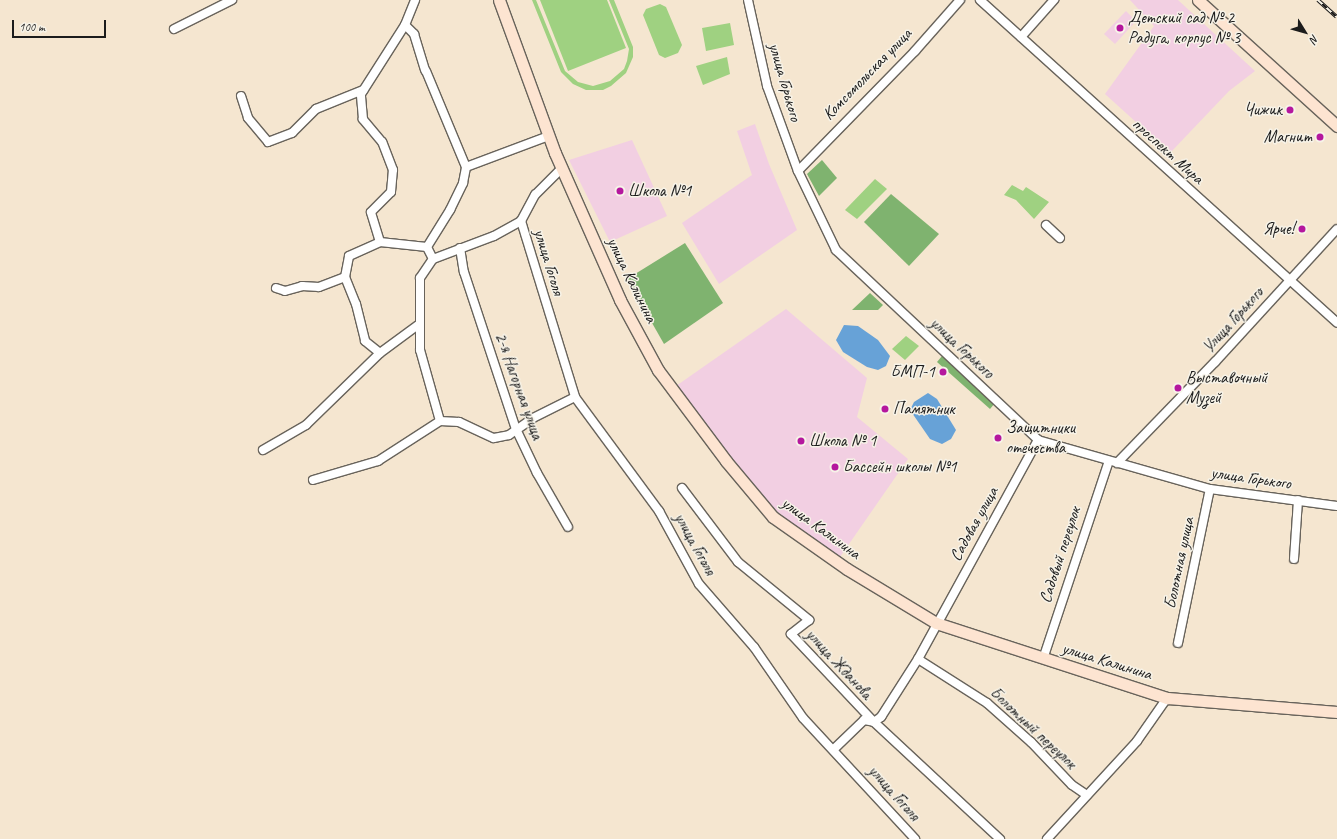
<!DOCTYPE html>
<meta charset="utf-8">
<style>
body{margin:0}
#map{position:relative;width:1337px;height:839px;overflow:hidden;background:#f5e6d0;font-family:Caveat,sans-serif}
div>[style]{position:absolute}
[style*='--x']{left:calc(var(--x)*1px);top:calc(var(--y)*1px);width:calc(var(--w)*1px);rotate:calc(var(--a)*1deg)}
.built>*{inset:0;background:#f2cfe2}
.green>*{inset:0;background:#9fd181}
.forest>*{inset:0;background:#7fb36f}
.water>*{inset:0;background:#67a2d7}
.roads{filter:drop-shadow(1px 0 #68635b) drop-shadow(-1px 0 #68635b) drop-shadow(0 1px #68635b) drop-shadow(0 -1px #68635b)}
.street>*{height:8px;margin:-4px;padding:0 4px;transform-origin:4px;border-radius:4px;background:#fff}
.secondary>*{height:11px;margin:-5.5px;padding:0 5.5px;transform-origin:5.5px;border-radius:5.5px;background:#fde4d1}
.rail>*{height:3.5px;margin-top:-1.75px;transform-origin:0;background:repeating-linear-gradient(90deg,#f7f3e8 0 6px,#1c1c1c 0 12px);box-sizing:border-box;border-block:1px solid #1c1c1c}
.dots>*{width:11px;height:11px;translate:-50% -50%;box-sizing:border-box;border:2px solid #f7f3e8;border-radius:50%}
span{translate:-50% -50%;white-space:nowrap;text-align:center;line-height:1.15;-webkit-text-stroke:3px #f7f3e8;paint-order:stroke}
.poi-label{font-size:17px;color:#1c1c1c}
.left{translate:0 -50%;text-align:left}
.right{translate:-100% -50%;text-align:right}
.street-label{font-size:17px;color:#1c1c1c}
.north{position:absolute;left:1285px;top:12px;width:40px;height:40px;-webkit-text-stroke:3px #f7f3e8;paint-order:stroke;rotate:127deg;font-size:11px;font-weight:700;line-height:16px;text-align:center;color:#1c1c1c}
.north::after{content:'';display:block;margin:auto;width:14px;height:18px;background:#1c1c1c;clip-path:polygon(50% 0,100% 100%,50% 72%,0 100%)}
.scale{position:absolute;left:12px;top:20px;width:94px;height:18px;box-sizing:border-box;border:2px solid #1c1c1c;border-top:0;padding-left:5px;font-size:12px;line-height:14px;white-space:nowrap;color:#1c1c1c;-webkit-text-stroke:3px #f7f3e8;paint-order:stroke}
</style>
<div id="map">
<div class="built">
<i style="clip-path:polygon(1130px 0,1178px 0,1255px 71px,1229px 91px,1170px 153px,1105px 94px,1154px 26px)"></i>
<i style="clip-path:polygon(1126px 11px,1136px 21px,1115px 44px,1104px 34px)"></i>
<i style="clip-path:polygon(755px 124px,769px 164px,797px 230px,719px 284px,682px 223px,752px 175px,737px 131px)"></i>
<i style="clip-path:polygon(632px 140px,667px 216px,610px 242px,569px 160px)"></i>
<i style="clip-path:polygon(786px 309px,867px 378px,857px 417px,908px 459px,840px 557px,769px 509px,676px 386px)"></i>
</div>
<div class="green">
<i style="clip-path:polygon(532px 0,536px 0,565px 71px,578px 82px,593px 86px,610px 81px,624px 69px,627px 61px,629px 49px,609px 0,614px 0,633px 47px,633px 57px,626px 73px,611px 86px,603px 90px,586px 90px,573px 84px,561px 72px)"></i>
<i style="clip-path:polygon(540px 0,607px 0,626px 48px,568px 71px)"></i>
<i style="clip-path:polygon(660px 4px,666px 7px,682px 45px,678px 53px,665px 58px,659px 55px,643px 15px,646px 9px)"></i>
<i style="clip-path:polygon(730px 23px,734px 45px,706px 51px,702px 28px)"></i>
<i style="clip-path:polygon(727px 57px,730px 74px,703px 85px,696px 66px)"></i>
<i style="clip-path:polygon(875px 179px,887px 189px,857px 219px,845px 210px)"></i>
<i style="clip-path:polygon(1012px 185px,1023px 191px,1026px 187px,1049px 202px,1034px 219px,1016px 200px,1004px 195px)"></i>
<i style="clip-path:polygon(906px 336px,919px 346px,905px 360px,892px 349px)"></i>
</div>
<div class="forest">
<i style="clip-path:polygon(822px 160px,837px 178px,819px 196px,807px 174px)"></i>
<i style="clip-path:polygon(891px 194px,939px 234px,909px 266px,864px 222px)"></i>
<i style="clip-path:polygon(685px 243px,723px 303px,664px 344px,627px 279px)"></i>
<i style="clip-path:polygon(870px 293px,883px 305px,878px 310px,852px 310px)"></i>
<i style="clip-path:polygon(942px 356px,995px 403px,990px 409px,937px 362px)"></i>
</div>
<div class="water">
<i style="clip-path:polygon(844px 325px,858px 326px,878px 340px,890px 356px,886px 366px,878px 370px,867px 367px,843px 352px,836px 340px)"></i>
<i style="clip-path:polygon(928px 393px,937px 399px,956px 430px,951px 439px,942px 444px,930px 439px,910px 410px,914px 402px)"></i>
</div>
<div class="roads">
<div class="street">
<i style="--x:748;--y:0;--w:88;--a:77.5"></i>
<i style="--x:767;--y:86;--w:90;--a:70"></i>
<i style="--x:798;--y:171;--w:88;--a:64.3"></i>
<i style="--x:836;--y:250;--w:277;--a:43.2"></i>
<i style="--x:1038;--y:440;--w:179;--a:15.9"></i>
<i style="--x:1210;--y:489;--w:128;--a:7.6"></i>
<i style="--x:980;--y:0;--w:481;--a:42.1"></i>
<i style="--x:405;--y:25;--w:13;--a:45"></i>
<i style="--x:414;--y:34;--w:38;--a:73"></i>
<i style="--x:174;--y:29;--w:65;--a:-26.6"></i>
<i style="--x:1021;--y:37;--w:50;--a:-48.3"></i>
<i style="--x:426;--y:71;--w:104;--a:67.4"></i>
<i style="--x:241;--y:96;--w:23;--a:72"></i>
<i style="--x:248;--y:118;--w:31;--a:50"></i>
<i style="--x:268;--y:142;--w:26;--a:-21"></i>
<i style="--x:292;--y:133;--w:34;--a:-45"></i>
<i style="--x:316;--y:109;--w:51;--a:-22"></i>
<i style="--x:466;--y:167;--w:89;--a:-20.5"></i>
<i style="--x:798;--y:171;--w:168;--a:-45.7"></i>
<i style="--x:915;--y:51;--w:68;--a:-48.6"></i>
<i style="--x:521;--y:221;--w:184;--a:72.9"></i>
<i style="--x:575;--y:397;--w:142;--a:53.6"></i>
<i style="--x:659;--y:511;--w:83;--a:61.3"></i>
<i style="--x:699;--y:584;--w:84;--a:48.9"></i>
<i style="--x:754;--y:647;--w:86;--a:55.4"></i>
<i style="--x:803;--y:718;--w:165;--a:47.2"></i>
<i style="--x:1046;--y:225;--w:19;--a:43"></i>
<i style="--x:380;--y:242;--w:31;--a:-107"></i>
<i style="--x:371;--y:212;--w:28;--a:-45"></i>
<i style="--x:391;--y:192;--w:22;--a:-85"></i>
<i style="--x:393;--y:170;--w:30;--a:-111"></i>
<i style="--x:382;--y:142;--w:30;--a:-130"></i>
<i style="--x:363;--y:119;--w:25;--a:-95"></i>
<i style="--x:361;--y:94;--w:82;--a:-57.5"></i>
<i style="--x:405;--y:25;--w:27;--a:-68"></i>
<i style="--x:460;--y:248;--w:24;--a:81"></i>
<i style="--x:464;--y:272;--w:165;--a:71.7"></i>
<i style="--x:516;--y:429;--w:49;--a:64.5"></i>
<i style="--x:537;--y:473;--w:62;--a:60.1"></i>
<i style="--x:433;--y:259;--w:65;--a:-20.7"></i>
<i style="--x:494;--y:236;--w:31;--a:-29"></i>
<i style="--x:521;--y:221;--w:30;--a:-62"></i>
<i style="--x:535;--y:195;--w:38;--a:-45"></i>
<i style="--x:345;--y:277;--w:29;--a:68"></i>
<i style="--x:356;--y:304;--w:38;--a:76"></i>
<i style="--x:365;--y:341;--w:19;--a:39"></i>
<i style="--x:276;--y:288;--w:9;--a:18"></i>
<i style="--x:285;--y:291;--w:18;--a:-16"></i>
<i style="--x:302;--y:286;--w:17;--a:3"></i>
<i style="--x:319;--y:287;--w:28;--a:-21"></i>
<i style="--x:345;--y:277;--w:21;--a:-79"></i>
<i style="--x:349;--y:256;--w:34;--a:-24"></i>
<i style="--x:380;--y:242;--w:47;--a:6.1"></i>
<i style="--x:440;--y:421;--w:74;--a:-105.7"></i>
<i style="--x:420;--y:350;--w:72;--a:-90"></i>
<i style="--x:420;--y:278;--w:23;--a:-56"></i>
<i style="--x:433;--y:259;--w:13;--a:-117"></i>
<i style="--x:427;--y:247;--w:44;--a:-58.1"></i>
<i style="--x:450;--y:210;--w:30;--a:-64"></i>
<i style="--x:463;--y:183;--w:16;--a:-79"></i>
<i style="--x:263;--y:450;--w:50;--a:-30.2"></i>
<i style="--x:306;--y:425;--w:103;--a:-44.2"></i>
<i style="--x:380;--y:353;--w:47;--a:-36.4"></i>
<i style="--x:1117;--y:463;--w:141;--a:-45.9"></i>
<i style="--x:1215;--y:362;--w:180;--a:-47.5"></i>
<i style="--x:313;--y:480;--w:68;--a:-16.3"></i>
<i style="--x:378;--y:461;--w:74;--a:-32.8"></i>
<i style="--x:440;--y:421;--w:19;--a:3"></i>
<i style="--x:459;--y:422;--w:38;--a:25"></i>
<i style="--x:494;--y:438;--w:15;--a:-11"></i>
<i style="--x:509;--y:435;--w:29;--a:-35"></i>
<i style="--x:533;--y:418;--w:47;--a:-26.6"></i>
<i style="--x:682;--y:488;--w:93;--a:52.9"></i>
<i style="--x:738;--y:562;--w:92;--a:39.2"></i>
<i style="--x:809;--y:620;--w:23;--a:142"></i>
<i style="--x:791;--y:634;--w:121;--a:46.7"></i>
<i style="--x:874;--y:722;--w:172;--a:42.9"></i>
<i style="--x:1294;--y:559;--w:59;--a:-86.1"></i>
<i style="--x:1178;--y:643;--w:157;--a:-78.3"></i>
<i style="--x:918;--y:659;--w:82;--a:32.5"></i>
<i style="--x:987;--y:703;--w:59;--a:41.6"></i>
<i style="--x:1031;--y:742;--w:59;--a:46.4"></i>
<i style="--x:1072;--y:785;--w:18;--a:34"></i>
<i style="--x:1043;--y:659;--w:209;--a:-71.6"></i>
<i style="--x:834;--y:749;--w:42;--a:-44"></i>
<i style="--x:864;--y:720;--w:10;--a:11"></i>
<i style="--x:874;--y:722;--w:9;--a:-36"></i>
<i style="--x:881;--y:717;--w:69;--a:-57.5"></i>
<i style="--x:918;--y:659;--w:250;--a:-61.3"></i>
<i style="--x:1047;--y:839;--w:133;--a:-47.4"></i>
<i style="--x:1137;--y:741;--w:52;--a:-55.1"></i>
</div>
<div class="secondary">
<i style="--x:499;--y:0;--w:163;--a:69.9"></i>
<i style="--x:555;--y:153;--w:161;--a:66.1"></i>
<i style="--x:620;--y:300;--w:80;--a:61.5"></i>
<i style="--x:658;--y:370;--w:114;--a:53.2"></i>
<i style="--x:726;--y:461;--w:73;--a:50"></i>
<i style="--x:773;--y:517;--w:90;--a:35.1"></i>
<i style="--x:847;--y:569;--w:104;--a:31.2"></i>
<i style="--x:936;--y:623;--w:243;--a:18"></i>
<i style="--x:1167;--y:698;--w:171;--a:4.7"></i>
<i style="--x:1198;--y:0;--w:188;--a:42.2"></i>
</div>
</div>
<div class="rail">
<i style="--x:1318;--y:0;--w:25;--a:42"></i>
</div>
<div class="dots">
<i style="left:1120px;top:28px;background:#b5179e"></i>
<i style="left:1290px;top:110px;background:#b5179e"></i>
<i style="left:1320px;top:137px;background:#b5179e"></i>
<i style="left:620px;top:191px;background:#b5179e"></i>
<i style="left:1302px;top:229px;background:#b5179e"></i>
<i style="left:943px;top:372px;background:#b5179e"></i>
<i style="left:1178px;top:388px;background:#b5179e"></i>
<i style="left:885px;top:409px;background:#b5179e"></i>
<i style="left:998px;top:438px;background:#b5179e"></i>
<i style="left:801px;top:441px;background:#b5179e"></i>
<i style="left:835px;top:467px;background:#b5179e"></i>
</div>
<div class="poi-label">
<span class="left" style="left:1128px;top:28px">Детский сад № 2<br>Радуга, корпус № 3</span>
<span class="right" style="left:1282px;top:110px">Чижик</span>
<span class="right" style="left:1312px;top:137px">Магнит</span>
<span class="left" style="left:628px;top:191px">Школа №1</span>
<span class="right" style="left:1294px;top:229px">Ярче!</span>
<span class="right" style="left:935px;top:372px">БМП-1</span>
<span class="left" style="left:1186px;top:388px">Выставочный<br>Музей</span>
<span class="left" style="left:893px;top:409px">Памятник</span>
<span class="left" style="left:1006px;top:438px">Защитники<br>отечества</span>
<span class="left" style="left:809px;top:441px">Школа № 1</span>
<span class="left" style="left:843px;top:467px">Бассейн школы №1</span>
</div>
<div class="street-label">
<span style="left:867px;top:74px;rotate:-46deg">Комсомольская улица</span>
<span style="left:785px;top:82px;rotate:74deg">улица Горького</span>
<span style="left:1168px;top:151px;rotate:42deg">проспект Мира</span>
<span style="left:549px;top:262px;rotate:73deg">улица Гоголя</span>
<span style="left:632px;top:280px;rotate:64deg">улица Калинина</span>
<span style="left:1233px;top:320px;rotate:-48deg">Улица Горького</span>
<span style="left:962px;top:348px;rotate:43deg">улица Горького</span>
<span style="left:519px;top:386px;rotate:70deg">2-я Нагорная улица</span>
<span style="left:1251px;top:478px;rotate:8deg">улица Горького</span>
<span style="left:974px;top:524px;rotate:-61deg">Садовая улица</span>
<span style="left:821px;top:528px;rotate:36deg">улица Калинина</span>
<span style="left:695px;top:544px;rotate:61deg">улица Гоголя</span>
<span style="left:1060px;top:555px;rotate:-72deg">Садовый переулок</span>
<span style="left:1179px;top:563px;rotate:-78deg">Болотная улица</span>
<span style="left:1107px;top:661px;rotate:17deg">улица Калинина</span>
<span style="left:839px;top:664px;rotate:47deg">улица Жданова</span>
<span style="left:1033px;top:728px;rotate:43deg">Болотный переулок</span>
<span style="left:894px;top:793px;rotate:48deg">улица Гоголя</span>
</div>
<div class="north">N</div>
<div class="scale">100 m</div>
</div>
